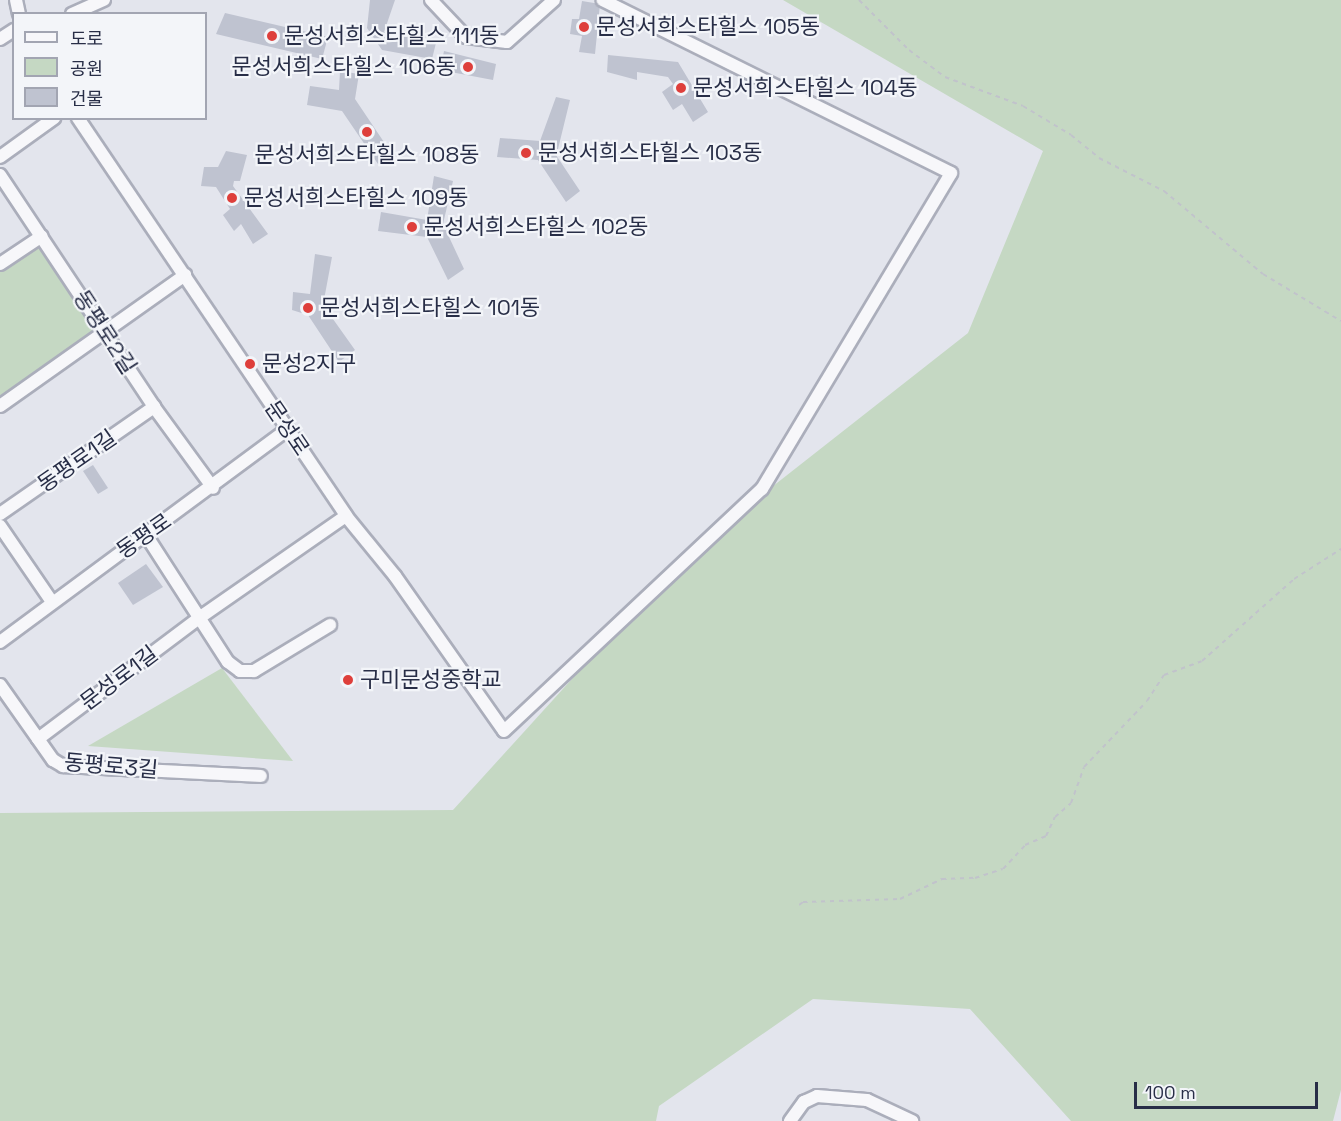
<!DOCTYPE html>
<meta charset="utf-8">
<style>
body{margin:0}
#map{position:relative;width:1341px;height:1121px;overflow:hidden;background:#e3e5ed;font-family:"Space Grotesk","Noto Sans KR",sans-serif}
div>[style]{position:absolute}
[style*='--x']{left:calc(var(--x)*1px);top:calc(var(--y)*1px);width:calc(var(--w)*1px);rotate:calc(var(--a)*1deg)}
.green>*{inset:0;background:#c5d8c3}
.building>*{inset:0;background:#bfc3d0}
.path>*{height:2px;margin-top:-1px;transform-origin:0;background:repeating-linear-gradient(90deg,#c1c3cb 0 4.5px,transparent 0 9px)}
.roads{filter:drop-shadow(2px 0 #abaebb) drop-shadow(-2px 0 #abaebb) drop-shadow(0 2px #abaebb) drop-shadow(0 -2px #abaebb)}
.minor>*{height:12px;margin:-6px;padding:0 6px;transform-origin:6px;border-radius:6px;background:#f7f7fa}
.dots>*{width:16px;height:16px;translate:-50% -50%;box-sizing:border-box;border:3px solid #f3f5f9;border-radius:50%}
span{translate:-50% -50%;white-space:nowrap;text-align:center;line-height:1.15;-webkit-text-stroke:4.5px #f3f5f9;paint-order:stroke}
.poi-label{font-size:22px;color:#282e47}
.left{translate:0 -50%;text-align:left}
.right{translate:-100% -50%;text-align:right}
.street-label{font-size:22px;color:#282e47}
.legend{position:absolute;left:12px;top:12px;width:195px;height:108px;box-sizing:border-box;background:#f3f5f9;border:2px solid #a2a5b2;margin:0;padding:8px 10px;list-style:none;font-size:18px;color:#282e47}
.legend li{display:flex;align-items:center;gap:12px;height:30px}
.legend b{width:30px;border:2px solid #a2a5b2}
.scale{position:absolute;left:1134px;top:1082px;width:184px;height:27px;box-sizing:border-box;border:3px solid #282e47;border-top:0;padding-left:8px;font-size:18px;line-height:21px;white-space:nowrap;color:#282e47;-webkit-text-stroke:4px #f3f5f9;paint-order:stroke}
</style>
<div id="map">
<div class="green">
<i style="clip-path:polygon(783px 0,1341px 0,1341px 1090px,1333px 1121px,1071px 1121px,970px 1009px,813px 999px,659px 1106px,656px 1121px,0 1121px,0 813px,453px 810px,601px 647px,749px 505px,968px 333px,1043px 151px)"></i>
<i style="clip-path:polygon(42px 236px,106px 333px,5px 403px,0 396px,0 264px)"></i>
<i style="clip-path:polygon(222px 668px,293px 761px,88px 746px)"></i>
</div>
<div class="building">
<i style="clip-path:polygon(370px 0,395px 0,384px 32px,436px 43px,432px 59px,382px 50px,367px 28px)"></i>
<i style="clip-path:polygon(582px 1px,600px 4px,595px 54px,579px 52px,582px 36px,570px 34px,572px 19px,579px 19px)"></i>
<i style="clip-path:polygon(225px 13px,328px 37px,322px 59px,216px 34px)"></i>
<i style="clip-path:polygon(444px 51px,496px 64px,493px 80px,440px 70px)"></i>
<i style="clip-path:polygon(608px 55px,678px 62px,708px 112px,693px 122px,682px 104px,673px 110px,662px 92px,673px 84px,668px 77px,637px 72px,637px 80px,607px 72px)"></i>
<i style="clip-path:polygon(340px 71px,359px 74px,355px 99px,392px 154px,378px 164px,342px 111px,307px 105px,310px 86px,339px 90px)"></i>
<i style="clip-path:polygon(556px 97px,570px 100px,558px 149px,552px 149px,580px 191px,566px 202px,538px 160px,497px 157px,500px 138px,540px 141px)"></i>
<i style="clip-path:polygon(226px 151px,247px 155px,240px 181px,234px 181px,233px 186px,268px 234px,253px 244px,241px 224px,234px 231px,223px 215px,230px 209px,216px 187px,201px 186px,204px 167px,218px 167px)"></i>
<i style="clip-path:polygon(434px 176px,453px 181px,443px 224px,464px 269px,448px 280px,427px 237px,378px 231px,381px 212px,427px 220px)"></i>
<i style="clip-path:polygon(315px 254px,332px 257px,323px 305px,355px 350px,339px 362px,308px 315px,292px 310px,293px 292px,310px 294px)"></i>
<i style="clip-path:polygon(93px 465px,108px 488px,98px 494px,83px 471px)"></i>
<i style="clip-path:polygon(146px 564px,163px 587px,133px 605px,118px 583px)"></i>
</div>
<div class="path">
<i style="--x:859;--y:0;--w:71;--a:45"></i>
<i style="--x:909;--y:50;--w:45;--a:36.9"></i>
<i style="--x:945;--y:77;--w:83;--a:20.4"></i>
<i style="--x:1023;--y:106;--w:56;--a:31.1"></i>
<i style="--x:1071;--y:135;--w:36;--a:39"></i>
<i style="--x:1099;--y:158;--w:73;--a:26.9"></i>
<i style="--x:1164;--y:191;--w:129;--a:40"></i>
<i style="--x:1263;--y:274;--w:91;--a:31.1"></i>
<i style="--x:799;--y:905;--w:5;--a:-37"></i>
<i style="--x:803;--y:902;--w:97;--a:-1.8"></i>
<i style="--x:900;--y:899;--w:47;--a:-25.5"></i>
<i style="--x:942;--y:879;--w:33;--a:-2"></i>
<i style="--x:975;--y:878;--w:29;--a:-18"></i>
<i style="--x:1003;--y:869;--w:33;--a:-47"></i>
<i style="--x:1025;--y:845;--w:23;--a:-23"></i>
<i style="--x:1046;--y:836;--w:21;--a:-65"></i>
<i style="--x:1055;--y:817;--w:21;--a:-41"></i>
<i style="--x:1071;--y:803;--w:38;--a:-70"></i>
<i style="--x:1084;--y:767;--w:91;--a:-46.3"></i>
<i style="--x:1147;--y:701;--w:31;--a:-57"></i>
<i style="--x:1164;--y:675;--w:40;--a:-20.2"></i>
<i style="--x:1202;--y:661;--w:123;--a:-41.7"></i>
<i style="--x:1294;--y:579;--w:56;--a:-32.6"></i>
</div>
<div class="roads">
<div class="minor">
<i style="--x:16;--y:0;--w:14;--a:78"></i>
<i style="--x:431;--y:0;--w:51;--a:46.6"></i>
<i style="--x:466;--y:37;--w:41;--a:7"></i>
<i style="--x:507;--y:42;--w:63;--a:-41.8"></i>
<i style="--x:72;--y:14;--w:35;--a:-24"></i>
<i style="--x:0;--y:39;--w:17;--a:-33"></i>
<i style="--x:78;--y:118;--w:480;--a:56"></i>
<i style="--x:346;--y:516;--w:77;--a:50.8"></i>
<i style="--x:395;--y:576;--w:189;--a:54.9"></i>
<i style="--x:504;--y:731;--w:354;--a:-43.2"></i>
<i style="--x:762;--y:489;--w:368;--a:-59.1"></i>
<i style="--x:951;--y:173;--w:389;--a:-153.6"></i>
<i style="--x:0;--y:157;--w:67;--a:-35.8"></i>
<i style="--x:0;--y:175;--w:278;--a:56.4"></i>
<i style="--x:154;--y:407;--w:100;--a:53.9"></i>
<i style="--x:0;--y:264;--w:50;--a:-33.7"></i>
<i style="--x:0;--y:406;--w:227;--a:-35.3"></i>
<i style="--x:0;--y:514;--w:188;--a:-34.8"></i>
<i style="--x:0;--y:526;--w:92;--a:55.6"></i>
<i style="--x:146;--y:535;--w:151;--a:57.2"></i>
<i style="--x:228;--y:662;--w:15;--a:37"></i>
<i style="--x:240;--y:671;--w:14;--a:0"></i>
<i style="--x:254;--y:671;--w:89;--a:-31.2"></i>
<i style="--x:0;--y:642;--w:358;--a:-36.5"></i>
<i style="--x:0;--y:685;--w:92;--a:54.8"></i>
<i style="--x:53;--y:760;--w:12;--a:31"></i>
<i style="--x:63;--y:766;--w:198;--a:2.9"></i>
<i style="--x:38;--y:739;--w:201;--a:-36.9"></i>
<i style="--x:199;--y:618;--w:179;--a:-34.8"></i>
<i style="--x:790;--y:1121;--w:24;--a:-54"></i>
<i style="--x:804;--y:1102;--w:14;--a:-25"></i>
<i style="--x:817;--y:1096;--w:50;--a:4.6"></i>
<i style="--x:867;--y:1100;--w:50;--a:25"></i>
</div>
</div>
<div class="dots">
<i style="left:584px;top:27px;background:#de3f3b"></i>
<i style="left:272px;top:36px;background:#de3f3b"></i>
<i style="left:468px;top:67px;background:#de3f3b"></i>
<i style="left:681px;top:88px;background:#de3f3b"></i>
<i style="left:367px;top:132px;background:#de3f3b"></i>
<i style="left:526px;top:153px;background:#de3f3b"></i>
<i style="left:232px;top:198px;background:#de3f3b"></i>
<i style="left:412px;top:227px;background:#de3f3b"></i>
<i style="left:308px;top:308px;background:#de3f3b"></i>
<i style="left:250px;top:364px;background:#de3f3b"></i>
<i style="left:348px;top:680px;background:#de3f3b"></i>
</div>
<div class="poi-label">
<span class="left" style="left:596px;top:27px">문성서희스타힐스 105동</span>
<span class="left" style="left:284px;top:36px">문성서희스타힐스 111동</span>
<span class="right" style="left:456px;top:67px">문성서희스타힐스 106동</span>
<span class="left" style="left:693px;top:88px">문성서희스타힐스 104동</span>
<span class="left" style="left:538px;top:153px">문성서희스타힐스 103동</span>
<span style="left:367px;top:155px">문성서희스타힐스 108동</span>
<span class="left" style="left:244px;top:198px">문성서희스타힐스 109동</span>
<span class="left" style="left:424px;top:227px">문성서희스타힐스 102동</span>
<span class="left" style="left:320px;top:308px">문성서희스타힐스 101동</span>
<span class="left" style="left:262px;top:364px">문성2지구</span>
<span class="left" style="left:360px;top:680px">구미문성중학교</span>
</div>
<div class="street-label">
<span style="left:105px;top:332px;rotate:57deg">동평로2길</span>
<span style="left:287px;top:428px;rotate:56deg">문성로</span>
<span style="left:77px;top:461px;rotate:-35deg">동평로1길</span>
<span style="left:144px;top:536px;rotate:-35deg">동평로</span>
<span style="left:119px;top:678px;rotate:-37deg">문성로1길</span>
<span style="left:111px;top:766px;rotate:5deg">동평로3길</span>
</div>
<ul class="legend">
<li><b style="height:8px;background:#f7f7fa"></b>도로</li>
<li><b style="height:16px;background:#c5d8c3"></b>공원</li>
<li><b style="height:16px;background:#bfc3d0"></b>건물</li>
</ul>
<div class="scale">100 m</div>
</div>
